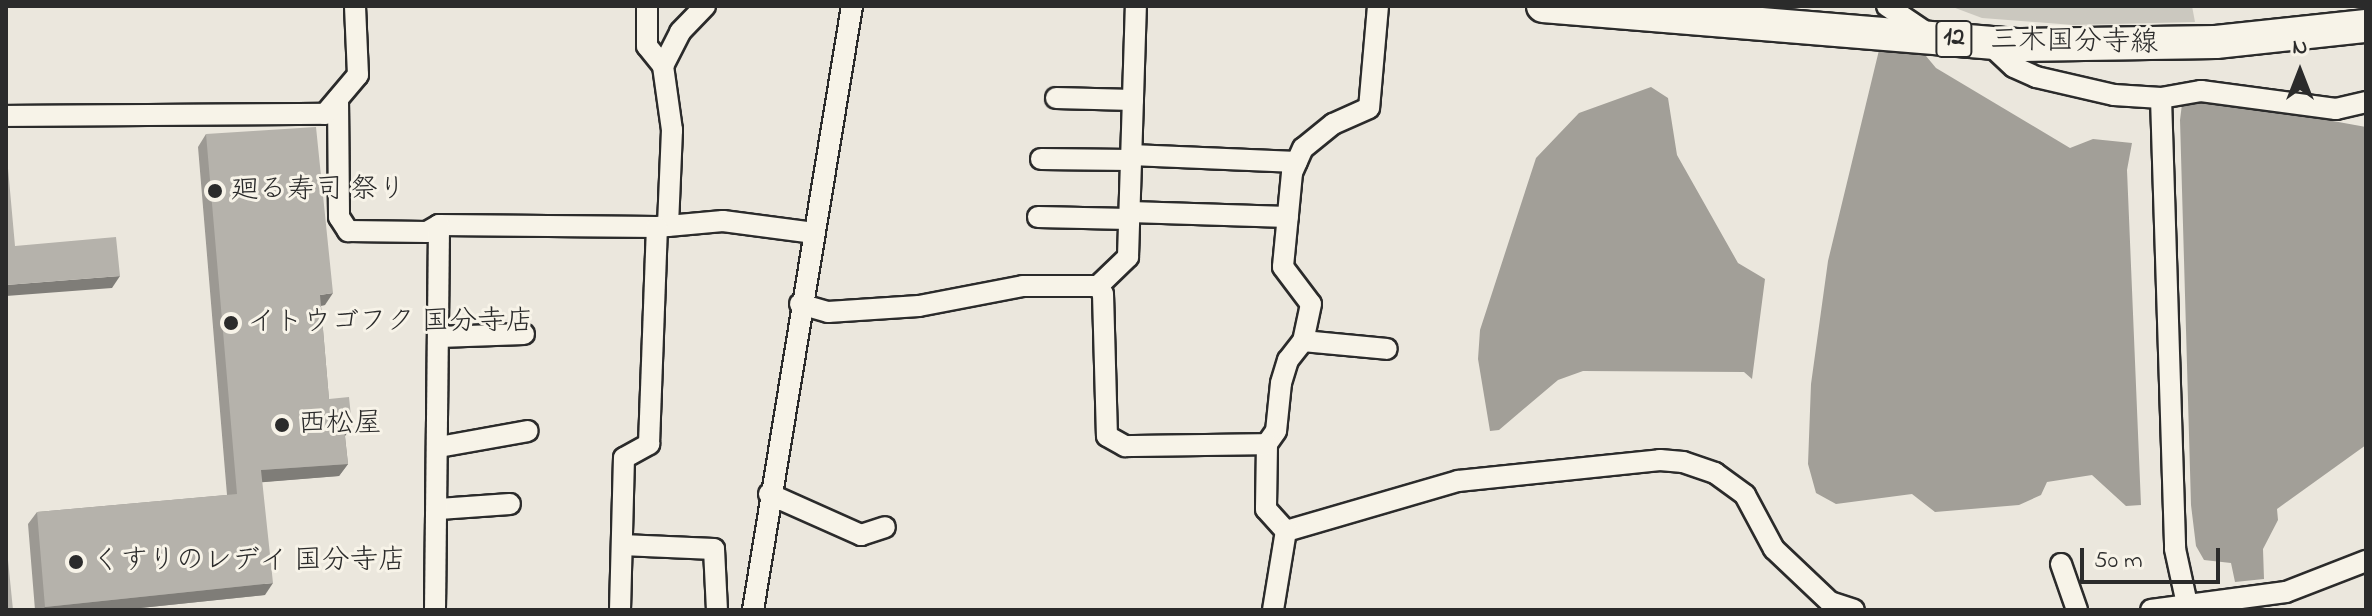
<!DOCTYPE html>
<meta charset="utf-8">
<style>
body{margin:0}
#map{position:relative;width:2372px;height:616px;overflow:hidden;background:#ebe7dd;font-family:"Indie Flower","Klee One",sans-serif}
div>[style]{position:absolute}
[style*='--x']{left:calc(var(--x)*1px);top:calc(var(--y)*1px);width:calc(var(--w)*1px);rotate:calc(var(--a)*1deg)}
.green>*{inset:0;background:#cbc8bf}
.water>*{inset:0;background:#a29f98}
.roads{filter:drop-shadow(2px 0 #2b2b2b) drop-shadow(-2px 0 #2b2b2b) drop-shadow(0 2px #2b2b2b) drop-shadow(0 -2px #2b2b2b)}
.street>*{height:20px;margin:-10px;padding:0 10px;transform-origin:10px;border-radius:10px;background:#f7f3e8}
.primary>*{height:32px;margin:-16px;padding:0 16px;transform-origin:16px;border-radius:16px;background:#f7f3e8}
.wall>*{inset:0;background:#9c9993}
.shaded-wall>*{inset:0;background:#7f7d78}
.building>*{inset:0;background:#b5b2ab}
.dots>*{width:22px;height:22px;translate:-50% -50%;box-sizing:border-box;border:4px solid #f7f3e8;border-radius:50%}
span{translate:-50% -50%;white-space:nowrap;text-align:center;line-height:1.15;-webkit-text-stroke:6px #f7f3e8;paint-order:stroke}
.shield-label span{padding:2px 6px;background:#f7f3e8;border:2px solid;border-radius:6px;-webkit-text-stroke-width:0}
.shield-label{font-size:26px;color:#2b2b2b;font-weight:700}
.street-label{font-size:28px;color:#2b2b2b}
.poi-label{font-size:28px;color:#2b2b2b}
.left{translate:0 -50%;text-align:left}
.frame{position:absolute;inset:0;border:8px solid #2b2b2b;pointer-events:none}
.north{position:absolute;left:2260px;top:32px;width:80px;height:80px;-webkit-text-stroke:6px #f7f3e8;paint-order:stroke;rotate:0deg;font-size:22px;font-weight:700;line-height:32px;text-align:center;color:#2b2b2b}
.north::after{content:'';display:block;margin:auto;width:28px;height:36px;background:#2b2b2b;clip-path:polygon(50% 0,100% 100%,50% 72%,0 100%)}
.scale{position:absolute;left:2080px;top:548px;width:140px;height:36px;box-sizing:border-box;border:4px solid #2b2b2b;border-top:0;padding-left:10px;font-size:24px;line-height:28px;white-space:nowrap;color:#2b2b2b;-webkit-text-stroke:6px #f7f3e8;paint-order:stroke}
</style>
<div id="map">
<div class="green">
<i style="clip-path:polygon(1950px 6px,2192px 6px,2195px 22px,2073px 25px,1982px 18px)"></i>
</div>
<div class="water">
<i style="clip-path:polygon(1880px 46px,1921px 50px,1936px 68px,2070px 148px,2093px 139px,2132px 143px,2127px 170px,2141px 505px,2126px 506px,2092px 475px,2047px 482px,2041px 495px,2019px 505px,1935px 512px,1912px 494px,1836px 504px,1816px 493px,1808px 464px,1811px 384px,1828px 261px)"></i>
<i style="clip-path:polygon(1651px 87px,1668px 98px,1677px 155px,1738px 263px,1765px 279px,1752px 379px,1744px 372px,1583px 371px,1558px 380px,1499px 430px,1490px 431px,1478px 359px,1480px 330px,1536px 158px,1579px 113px)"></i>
<i style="clip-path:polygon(2201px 97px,2366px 127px,2366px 445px,2277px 509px,2278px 520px,2263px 549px,2264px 579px,2235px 582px,2231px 563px,2204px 560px,2196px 546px,2191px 505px,2180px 120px,2182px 104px)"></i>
</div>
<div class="roads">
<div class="street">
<i style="--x:647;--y:6;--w:40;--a:90"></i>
<i style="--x:647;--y:46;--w:26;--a:51"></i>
<i style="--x:663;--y:66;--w:65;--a:82"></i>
<i style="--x:672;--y:130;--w:96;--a:92.4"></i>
<i style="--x:1378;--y:6;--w:102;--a:95"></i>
<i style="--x:1369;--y:108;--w:39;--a:156"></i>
<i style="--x:1333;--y:124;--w:38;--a:141"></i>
<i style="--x:1303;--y:148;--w:27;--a:114"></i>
<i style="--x:1292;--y:173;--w:94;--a:95.5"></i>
<i style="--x:1283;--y:267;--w:46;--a:52.9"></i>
<i style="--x:1311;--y:304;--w:38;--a:102"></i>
<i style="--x:1303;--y:341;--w:24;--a:128"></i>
<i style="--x:1288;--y:360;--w:24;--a:107"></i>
<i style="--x:1281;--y:383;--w:48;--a:95.9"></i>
<i style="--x:1276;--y:431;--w:16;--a:125"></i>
<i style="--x:1267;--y:444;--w:65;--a:90.9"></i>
<i style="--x:1266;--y:509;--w:30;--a:48"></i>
<i style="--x:1286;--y:531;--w:179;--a:-16.2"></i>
<i style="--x:1458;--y:481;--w:203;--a:-5.9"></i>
<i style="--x:1660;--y:460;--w:23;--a:5"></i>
<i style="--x:1683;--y:462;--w:34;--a:19"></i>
<i style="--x:1715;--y:473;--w:37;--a:36"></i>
<i style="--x:1745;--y:495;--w:61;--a:61.8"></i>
<i style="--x:1774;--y:549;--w:77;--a:43.4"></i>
<i style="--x:1830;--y:602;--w:25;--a:18"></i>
<i style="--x:1887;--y:6;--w:55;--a:34"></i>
<i style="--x:1988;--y:43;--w:35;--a:43"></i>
<i style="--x:2014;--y:67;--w:24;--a:24"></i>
<i style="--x:2036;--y:77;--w:80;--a:13"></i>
<i style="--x:2114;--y:95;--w:47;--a:3.7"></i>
<i style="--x:2161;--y:98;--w:41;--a:-9.9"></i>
<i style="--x:2201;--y:91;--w:136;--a:7.6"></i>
<i style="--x:2336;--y:109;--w:31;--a:-13"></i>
<i style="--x:663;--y:66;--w:38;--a:-63"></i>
<i style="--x:680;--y:32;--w:36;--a:-46"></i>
<i style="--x:1056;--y:98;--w:77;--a:1.5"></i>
<i style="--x:2161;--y:98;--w:451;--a:88.2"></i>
<i style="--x:2175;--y:549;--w:56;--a:77.7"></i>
<i style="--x:338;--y:99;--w:118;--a:89.5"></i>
<i style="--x:339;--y:217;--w:17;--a:57"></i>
<i style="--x:348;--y:231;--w:79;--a:0.7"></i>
<i style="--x:427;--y:232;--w:14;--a:-30"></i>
<i style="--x:439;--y:225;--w:218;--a:0.5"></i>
<i style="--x:657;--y:227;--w:66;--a:-5.2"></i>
<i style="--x:723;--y:221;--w:92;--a:7.5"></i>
<i style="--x:6;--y:116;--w:319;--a:-0.4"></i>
<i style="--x:325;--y:114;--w:51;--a:-49.8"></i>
<i style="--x:358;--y:75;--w:69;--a:-92.5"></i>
<i style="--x:1131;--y:155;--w:166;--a:2.4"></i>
<i style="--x:1041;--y:159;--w:90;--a:0.6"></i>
<i style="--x:1130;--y:212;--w:158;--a:1.8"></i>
<i style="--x:1038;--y:217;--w:91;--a:1.3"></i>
<i style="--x:1098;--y:286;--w:42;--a:-44"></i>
<i style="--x:1128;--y:257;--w:251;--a:-88.2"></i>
<i style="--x:800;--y:304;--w:29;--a:16"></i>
<i style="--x:828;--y:312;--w:91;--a:-3.8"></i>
<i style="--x:919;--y:306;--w:106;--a:-10.9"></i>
<i style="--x:1023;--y:286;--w:75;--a:0"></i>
<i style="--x:1098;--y:286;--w:9;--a:58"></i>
<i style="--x:1103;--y:294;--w:142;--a:88.4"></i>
<i style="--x:1107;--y:436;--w:21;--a:29"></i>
<i style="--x:1125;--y:446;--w:142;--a:-0.8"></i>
<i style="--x:439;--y:337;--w:85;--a:-2"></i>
<i style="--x:1303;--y:341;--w:84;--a:5.4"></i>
<i style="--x:439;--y:447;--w:90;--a:-10.2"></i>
<i style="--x:769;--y:494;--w:101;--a:24"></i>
<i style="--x:861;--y:535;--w:25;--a:-18"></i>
<i style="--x:439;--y:509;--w:71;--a:-4"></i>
<i style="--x:622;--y:545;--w:92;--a:2.5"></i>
<i style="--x:714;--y:549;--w:61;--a:87.2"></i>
<i style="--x:2061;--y:564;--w:49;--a:70.8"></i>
<i style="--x:435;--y:610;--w:385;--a:-89.4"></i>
<i style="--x:620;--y:610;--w:152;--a:-88.5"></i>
<i style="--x:624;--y:458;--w:29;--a:-29"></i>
<i style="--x:649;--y:444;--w:217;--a:-87.9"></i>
<i style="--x:753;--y:610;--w:612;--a:-80.69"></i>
<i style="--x:1273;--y:610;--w:80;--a:-80.7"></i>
<i style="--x:2151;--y:610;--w:136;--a:-7.6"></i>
<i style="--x:2286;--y:592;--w:86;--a:-21.2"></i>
</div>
<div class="primary">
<i style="--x:1543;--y:6;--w:481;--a:4.7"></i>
<i style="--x:2022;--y:45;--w:194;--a:-0.9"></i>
<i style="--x:2216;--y:42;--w:151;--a:-6.1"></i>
</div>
</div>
<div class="wall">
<i style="clip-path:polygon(206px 134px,325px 305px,321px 306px,329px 399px,345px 436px,348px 464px,339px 476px,262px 482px,265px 595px,121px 610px,35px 610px,28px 524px,37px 512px,227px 495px,198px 147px)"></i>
</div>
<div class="shaded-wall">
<i style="clip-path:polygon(120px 276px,112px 288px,6px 296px,6px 285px)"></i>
<i style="clip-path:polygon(333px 293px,325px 305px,312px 307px,320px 295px)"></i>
<i style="clip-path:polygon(352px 426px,343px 439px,344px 428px)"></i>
<i style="clip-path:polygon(348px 464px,339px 476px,253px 483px,261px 470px)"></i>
<i style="clip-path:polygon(273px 583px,265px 595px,121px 610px,42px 610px,45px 607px)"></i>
</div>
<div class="building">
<i style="clip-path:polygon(316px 127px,333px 293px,320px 295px,329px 399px,349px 397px,352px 426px,344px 428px,348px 464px,261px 470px,273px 583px,45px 607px,37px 512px,237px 494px,206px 134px)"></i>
<i style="clip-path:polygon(6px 146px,15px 246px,116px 237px,120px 276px,6px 285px)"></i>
<i style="clip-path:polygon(6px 540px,13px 610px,6px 610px)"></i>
</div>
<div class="dots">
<i style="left:215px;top:191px;background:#2b2b2b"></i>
<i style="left:231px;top:323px;background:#2b2b2b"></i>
<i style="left:282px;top:425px;background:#2b2b2b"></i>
<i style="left:76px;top:562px;background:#2b2b2b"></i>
</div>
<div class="shield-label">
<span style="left:1954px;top:39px">12</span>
</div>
<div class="street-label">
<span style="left:2074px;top:43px;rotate:1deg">三木国分寺線</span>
</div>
<div class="poi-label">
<span class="left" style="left:231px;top:191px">廻る寿司 祭り</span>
<span class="left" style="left:247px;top:323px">イトウゴフク 国分寺店</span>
<span class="left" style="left:298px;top:425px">西松屋</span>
<span class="left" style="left:92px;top:562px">くすりのレデイ 国分寺店</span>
</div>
<div class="frame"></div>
<div class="north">N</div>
<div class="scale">50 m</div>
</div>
